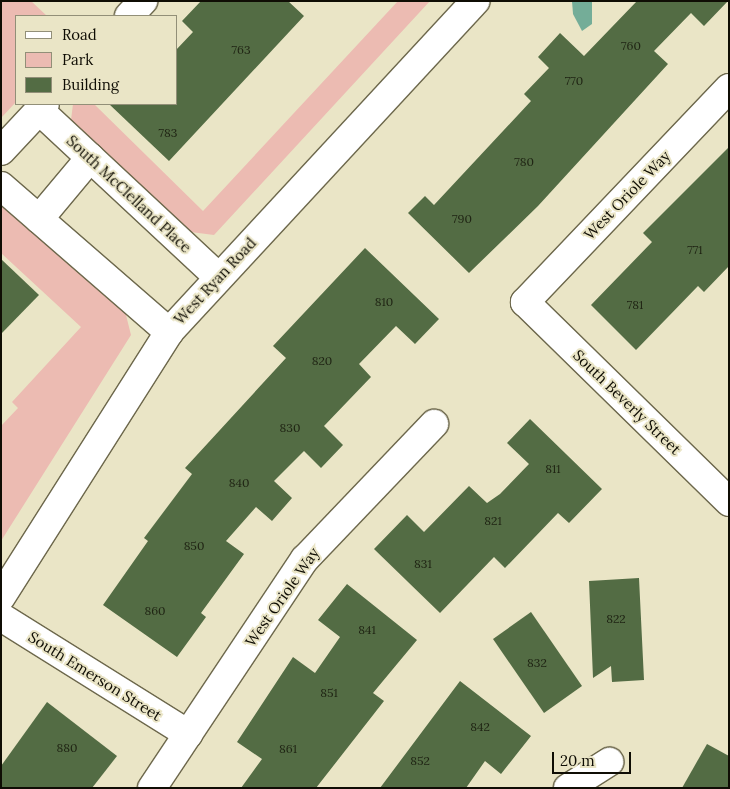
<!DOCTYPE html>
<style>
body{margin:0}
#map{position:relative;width:730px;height:789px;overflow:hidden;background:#eae5c6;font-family:Lora,serif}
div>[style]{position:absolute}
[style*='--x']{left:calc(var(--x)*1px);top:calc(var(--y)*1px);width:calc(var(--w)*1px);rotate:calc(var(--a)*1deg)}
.green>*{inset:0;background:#ecbbb2}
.water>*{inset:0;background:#74ad98}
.building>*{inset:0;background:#536c44}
.roads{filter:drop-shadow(1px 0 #6d684c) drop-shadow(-1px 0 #6d684c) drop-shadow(0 1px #6d684c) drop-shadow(0 -1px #6d684c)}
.minor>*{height:28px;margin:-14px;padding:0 14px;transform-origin:14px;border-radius:14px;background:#fff}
span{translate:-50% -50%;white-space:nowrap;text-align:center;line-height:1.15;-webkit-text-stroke:4px #eae5c6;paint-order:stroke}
.number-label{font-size:12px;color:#202514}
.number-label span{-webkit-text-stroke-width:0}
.street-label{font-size:15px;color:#0f0d04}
.frame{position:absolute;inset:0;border:2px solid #0f0d04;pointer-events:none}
.legend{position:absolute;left:15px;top:15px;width:162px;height:90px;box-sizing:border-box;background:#eae5c6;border:1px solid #928f78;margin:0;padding:6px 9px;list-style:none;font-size:15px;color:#0f0d04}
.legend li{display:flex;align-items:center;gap:10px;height:25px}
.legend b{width:25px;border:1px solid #928f78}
.scale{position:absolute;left:552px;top:752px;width:79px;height:22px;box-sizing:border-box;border:2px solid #0f0d04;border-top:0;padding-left:6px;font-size:15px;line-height:18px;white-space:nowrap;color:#0f0d04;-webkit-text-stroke:4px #eae5c6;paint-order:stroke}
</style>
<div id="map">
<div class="green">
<i style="clip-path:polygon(1px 1px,31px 1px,47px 16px,16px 16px,16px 102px,1px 118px)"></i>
<i style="clip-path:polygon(398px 1px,430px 1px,214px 235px,183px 231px,71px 120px,73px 104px,94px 104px,203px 211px)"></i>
<i style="clip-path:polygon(1px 207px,14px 211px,125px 311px,131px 335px,1px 541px,1px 426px,18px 408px,12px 402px,81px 327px,1px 253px)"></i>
</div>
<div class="water">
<i style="clip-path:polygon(592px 1px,592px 24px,582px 31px,573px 14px,572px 1px)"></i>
</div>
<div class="building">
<i style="clip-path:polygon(201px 1px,288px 1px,304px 16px,169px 161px,109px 104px,176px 104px,176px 50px,193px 32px,182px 21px)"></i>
<i style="clip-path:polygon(637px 1px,728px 1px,704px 26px,691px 13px,654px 51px,668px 64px,538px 206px,469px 273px,408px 213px,425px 196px,434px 205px,531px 101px,524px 94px,549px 68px,538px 57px,560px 33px,584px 56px)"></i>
<i style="clip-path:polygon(729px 147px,729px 266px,704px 292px,698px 286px,636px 350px,591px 305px,652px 242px,643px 233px)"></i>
<i style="clip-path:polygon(365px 248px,439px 319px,415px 344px,396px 326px,359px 364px,371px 377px,324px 426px,343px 445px,321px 468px,304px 451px,274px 481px,292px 498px,272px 521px,256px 507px,226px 541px,244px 554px,201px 613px,206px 617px,177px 657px,103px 605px,148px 541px,144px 538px,192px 474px,185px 468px,286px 358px,273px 346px)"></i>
<i style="clip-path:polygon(1px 259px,39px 295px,1px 334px)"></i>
<i style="clip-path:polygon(530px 419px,602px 489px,569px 523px,558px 513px,505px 568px,494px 557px,440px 613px,374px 549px,407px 515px,424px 532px,469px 486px,487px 503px,500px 494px,529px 464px,507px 443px)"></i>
<i style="clip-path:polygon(639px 578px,644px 680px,612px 682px,611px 666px,593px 678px,589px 581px)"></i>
<i style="clip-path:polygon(347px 584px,417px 640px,373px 693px,384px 701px,316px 788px,241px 788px,262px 759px,237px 742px,293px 657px,315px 673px,340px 637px,318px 620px)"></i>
<i style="clip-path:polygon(531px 612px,582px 686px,544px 713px,493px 639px)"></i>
<i style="clip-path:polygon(460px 681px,531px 736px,501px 774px,485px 761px,466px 788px,380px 788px)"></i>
<i style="clip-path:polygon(47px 702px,117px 756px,92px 788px,1px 788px,1px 766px)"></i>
<i style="clip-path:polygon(707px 744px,729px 756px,729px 788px,682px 788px)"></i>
</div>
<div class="roads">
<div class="minor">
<i style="--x:129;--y:16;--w:21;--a:-47"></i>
<i style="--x:729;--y:88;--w:296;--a:133.6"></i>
<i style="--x:525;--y:302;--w:286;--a:44.4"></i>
<i style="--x:39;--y:110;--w:245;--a:43"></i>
<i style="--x:1;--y:151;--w:64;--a:-46.9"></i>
<i style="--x:1;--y:186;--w:223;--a:41"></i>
<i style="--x:39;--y:219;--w:80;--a:-50.1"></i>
<i style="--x:1;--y:597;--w:314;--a:-57.6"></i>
<i style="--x:169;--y:332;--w:451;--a:-47.2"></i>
<i style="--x:1;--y:617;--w:221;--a:32"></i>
<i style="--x:152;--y:788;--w:275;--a:-56.3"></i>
<i style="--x:305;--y:559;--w:187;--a:-46.3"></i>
<i style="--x:568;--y:788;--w:49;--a:-32.4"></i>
</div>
</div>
<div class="number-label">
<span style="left:631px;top:46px">760</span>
<span style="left:241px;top:50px">763</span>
<span style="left:574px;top:81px">770</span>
<span style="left:168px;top:133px">783</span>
<span style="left:524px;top:162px">780</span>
<span style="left:462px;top:219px">790</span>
<span style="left:695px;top:250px">771</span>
<span style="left:384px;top:302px">810</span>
<span style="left:635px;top:305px">781</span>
<span style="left:322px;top:361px">820</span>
<span style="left:290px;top:428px">830</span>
<span style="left:553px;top:469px">811</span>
<span style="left:239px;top:483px">840</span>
<span style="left:493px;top:521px">821</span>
<span style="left:194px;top:546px">850</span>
<span style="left:423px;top:564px">831</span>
<span style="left:155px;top:611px">860</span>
<span style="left:616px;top:619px">822</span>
<span style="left:367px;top:630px">841</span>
<span style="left:537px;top:663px">832</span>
<span style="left:329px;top:693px">851</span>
<span style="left:480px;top:727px">842</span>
<span style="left:67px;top:748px">880</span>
<span style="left:288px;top:749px">861</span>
<span style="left:420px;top:761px">852</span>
</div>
<div class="street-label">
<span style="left:129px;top:194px;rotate:43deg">South McClelland Place</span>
<span style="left:627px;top:195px;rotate:-46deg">West Oriole Way</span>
<span style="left:215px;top:281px;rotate:-47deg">West Ryan Road</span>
<span style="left:627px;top:402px;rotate:44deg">South Beverly Street</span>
<span style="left:282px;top:597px;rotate:-55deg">West Oriole Way</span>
<span style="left:95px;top:676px;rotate:32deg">South Emerson Street</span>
</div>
<div class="frame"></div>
<ul class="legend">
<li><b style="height:6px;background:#fff"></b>Road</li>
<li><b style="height:14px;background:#ecbbb2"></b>Park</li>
<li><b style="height:14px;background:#536c44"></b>Building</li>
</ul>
<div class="scale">20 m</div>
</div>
